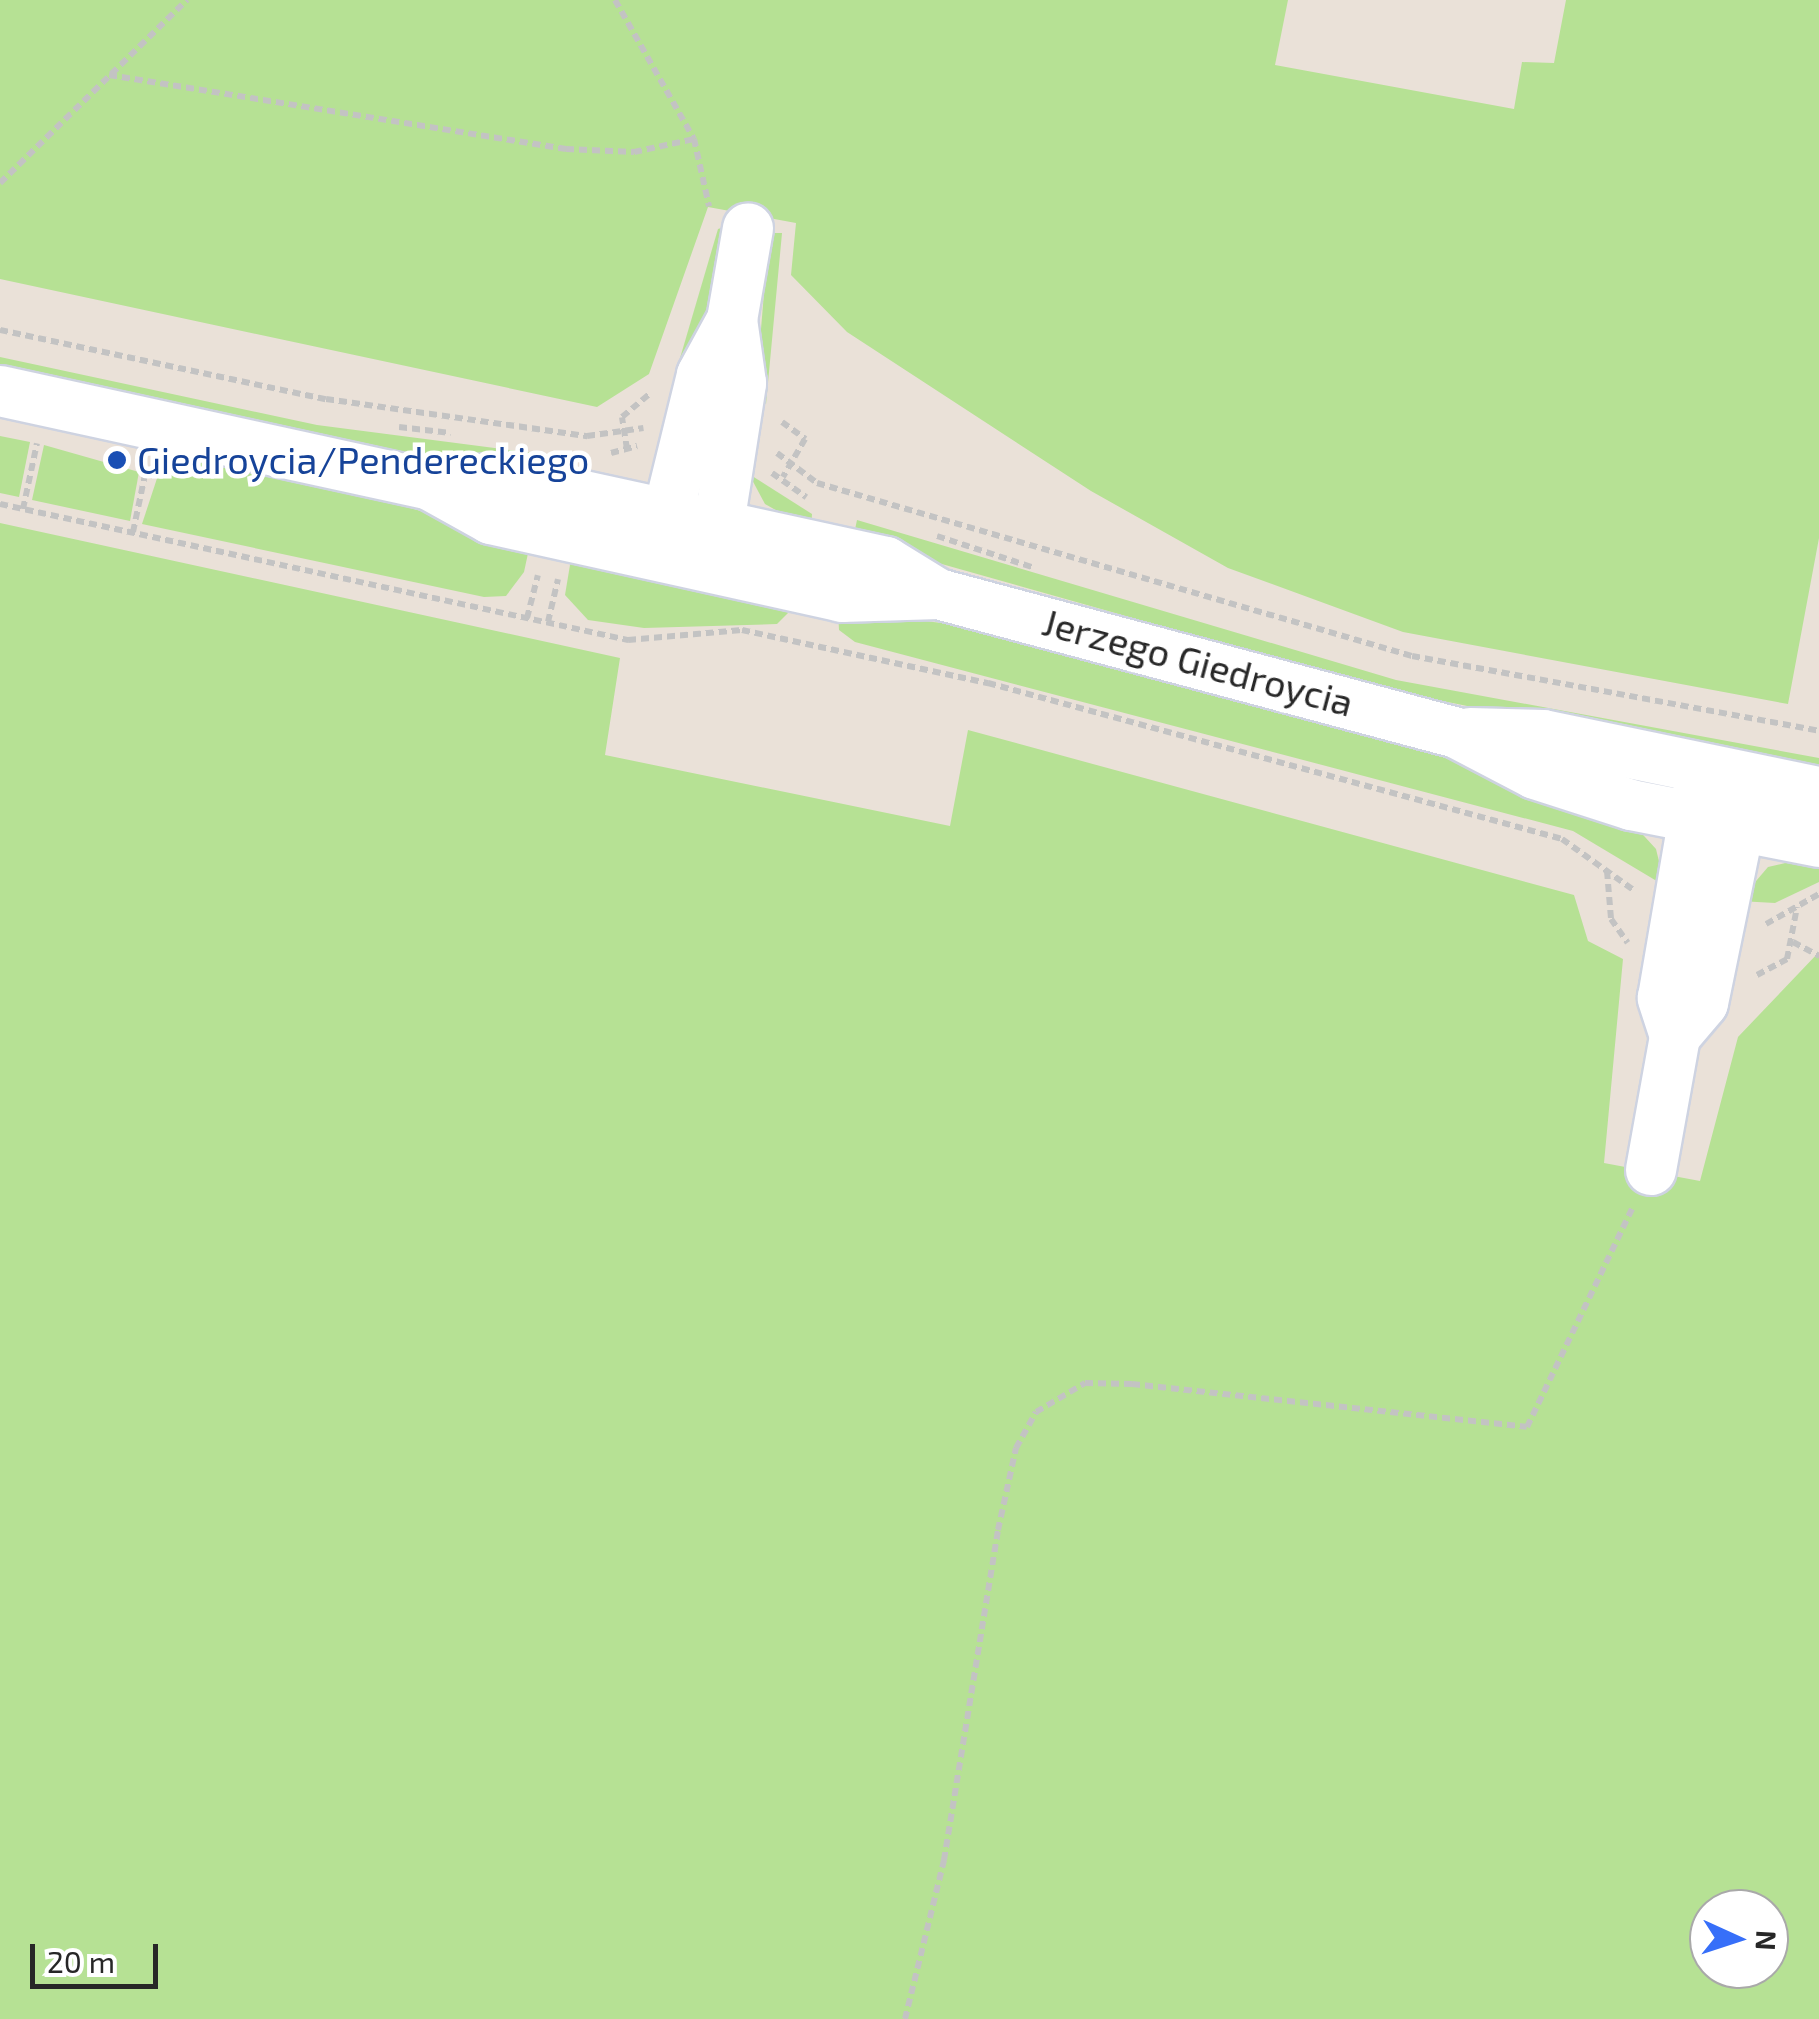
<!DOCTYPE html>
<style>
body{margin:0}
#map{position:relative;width:1819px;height:2019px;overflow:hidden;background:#eae1d8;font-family:"Exo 2",sans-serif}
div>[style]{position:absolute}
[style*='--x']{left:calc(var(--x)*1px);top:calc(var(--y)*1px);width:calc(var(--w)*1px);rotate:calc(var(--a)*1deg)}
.green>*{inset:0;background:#b6e194}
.path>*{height:6px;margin-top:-3px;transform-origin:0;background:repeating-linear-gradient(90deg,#c3c3c3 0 8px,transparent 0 13px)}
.roads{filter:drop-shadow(2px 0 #ced3e1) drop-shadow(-2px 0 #ced3e1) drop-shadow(0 2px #ced3e1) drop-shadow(0 -2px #ced3e1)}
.minor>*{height:50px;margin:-25px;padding:0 25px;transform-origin:25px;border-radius:25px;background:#fff}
.dots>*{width:28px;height:28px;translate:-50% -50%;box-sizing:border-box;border:5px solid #fff;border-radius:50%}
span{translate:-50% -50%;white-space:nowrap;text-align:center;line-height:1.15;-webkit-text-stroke:9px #fff;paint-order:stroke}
.transit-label{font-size:38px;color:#164399}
.left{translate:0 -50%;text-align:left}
.street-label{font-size:38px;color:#272727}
.north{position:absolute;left:1689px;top:1889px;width:100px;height:100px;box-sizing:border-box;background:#fff;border:2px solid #a9a9a9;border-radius:50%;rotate:93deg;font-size:28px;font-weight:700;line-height:40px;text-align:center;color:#272727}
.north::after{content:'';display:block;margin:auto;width:35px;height:45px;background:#376ff9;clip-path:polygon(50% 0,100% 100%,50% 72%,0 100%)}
.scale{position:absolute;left:30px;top:1944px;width:128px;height:45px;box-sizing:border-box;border:5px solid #272727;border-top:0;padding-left:12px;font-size:30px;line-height:35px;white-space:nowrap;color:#272727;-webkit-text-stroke:8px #fff;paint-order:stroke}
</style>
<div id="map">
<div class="green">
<i style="clip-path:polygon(0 0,1288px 0,1275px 65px,1514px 109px,1522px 62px,1554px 63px,1566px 0,1819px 0,1819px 538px,1788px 704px,1403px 632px,1228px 568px,1091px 491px,847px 332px,791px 275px,796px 223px,708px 207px,649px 374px,597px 407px,0 279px)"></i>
<i style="clip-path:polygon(733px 224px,695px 350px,678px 365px,718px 229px)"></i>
<i style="clip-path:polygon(769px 233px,782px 233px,766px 404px,756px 389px)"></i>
<i style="clip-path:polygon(0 357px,317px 425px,549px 455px,545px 472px,414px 456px,0 370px)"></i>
<i style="clip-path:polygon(0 436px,30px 442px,19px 497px,0 493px)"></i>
<i style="clip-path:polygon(44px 445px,139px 472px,130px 521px,32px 500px)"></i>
<i style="clip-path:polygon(166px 451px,374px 497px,530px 544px,524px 572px,506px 596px,484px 597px,142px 524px)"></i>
<i style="clip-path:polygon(749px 474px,812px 514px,811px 530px,765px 504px)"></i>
<i style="clip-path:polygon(857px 520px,1396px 680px,1819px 758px,1819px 778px,1384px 689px,853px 539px)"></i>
<i style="clip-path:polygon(evenodd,0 523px,620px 658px,605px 755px,950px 826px,968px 730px,1574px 895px,1588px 941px,1623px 959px,1604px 1163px,1700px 1181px,1738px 1037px,1819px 952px,1819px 2019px,0 2019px,0 523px,1709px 1909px,1769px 1909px,1769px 1969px,1709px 1969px,1709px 1909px)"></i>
<i style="clip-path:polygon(572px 553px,795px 606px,777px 624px,644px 628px,588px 620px,565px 595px)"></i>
<i style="clip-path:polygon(838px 610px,965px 626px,1383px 735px,1634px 825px,1656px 849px,1665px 886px,1573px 831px,855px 642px,839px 630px)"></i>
<i style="clip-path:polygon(1819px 855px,1819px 882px,1775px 903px,1739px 901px,1768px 867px)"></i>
</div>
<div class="path">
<i style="--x:615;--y:0;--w:160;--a:60.4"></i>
<i style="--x:694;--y:139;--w:69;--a:77.4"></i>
<i style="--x:109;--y:75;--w:463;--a:9.2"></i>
<i style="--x:566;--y:149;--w:68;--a:2.5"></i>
<i style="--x:634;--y:152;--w:61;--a:-12.2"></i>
<i style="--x:0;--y:183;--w:262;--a:-44.4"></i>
<i style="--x:0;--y:330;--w:333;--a:12"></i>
<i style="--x:326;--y:399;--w:264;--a:8.1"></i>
<i style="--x:587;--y:436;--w:57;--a:-8.1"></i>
<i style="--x:782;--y:422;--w:29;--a:36"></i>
<i style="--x:805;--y:439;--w:44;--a:120.1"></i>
<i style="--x:399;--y:427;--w:52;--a:6.6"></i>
<i style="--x:627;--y:449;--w:32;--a:-99"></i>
<i style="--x:622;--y:417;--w:35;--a:-40"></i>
<i style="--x:611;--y:453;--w:27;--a:-15"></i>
<i style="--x:777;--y:453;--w:50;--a:36.9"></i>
<i style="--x:817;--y:483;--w:620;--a:16.21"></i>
<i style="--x:1412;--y:656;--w:414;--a:10.4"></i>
<i style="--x:772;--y:473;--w:42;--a:35.2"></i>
<i style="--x:0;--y:504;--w:643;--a:12.22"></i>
<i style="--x:628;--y:640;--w:114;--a:-5"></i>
<i style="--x:742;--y:630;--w:252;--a:12.2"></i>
<i style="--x:988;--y:683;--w:595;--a:15.2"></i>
<i style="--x:1562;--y:839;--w:90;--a:35.5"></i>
<i style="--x:23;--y:509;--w:67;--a:-78"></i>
<i style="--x:133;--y:532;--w:63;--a:-78.2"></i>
<i style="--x:937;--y:536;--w:103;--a:18.1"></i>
<i style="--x:527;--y:618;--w:44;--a:-75.7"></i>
<i style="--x:548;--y:622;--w:44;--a:-76.9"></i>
<i style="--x:1607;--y:871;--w:48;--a:85.2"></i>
<i style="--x:1611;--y:919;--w:29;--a:55"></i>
<i style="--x:1766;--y:924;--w:61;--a:-29.5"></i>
<i style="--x:1793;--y:942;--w:30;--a:28"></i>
<i style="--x:1757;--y:975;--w:34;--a:-28"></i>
<i style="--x:1787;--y:959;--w:53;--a:-79.1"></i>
<i style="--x:905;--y:2019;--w:164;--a:-76.2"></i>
<i style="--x:944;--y:1860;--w:334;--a:-80.7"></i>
<i style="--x:998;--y:1530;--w:84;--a:-77.6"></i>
<i style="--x:1016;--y:1448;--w:41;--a:-60.9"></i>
<i style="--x:1036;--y:1412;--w:57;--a:-30.6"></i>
<i style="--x:1085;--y:1383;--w:47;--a:1.2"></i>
<i style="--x:1132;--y:1384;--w:397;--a:6.2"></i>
<i style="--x:1527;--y:1427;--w:244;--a:-64.3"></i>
</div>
<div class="roads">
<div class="minor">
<i style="--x:0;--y:391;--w:438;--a:12.3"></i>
<i style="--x:428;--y:484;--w:73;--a:-4.7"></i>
<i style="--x:501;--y:478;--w:394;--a:12.3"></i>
<i style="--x:886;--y:562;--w:61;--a:31.6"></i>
<i style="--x:938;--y:594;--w:537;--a:14.99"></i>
<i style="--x:1457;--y:733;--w:88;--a:27.7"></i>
<i style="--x:1535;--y:774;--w:101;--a:17.9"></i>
<i style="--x:1631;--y:805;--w:192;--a:11.1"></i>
<i style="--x:428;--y:484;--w:72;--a:29.1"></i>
<i style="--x:491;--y:519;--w:360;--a:12.5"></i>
<i style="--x:842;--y:597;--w:96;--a:-1.8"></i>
<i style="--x:661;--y:542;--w:172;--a:-76.2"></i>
<i style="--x:702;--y:375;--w:63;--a:-61.4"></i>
<i style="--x:714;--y:556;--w:175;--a:-81.1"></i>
<i style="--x:741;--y:383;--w:64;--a:-98.1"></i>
<i style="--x:732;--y:320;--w:93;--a:-80.1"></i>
<i style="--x:1470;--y:733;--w:73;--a:1.6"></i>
<i style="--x:1543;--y:735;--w:282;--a:11.7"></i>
<i style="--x:1675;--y:1036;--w:43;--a:-49.7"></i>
<i style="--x:1703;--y:1003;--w:208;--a:-78.4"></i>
<i style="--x:1651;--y:1170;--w:136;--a:-79.8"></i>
<i style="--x:1675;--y:1036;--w:40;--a:-108"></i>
<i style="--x:1663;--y:998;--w:230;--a:-80.3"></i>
</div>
</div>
<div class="dots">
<i style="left:117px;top:460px;background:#1a4fb4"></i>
</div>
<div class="transit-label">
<span class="left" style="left:137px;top:460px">Giedroycia/Pendereckiego</span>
</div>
<div class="street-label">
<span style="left:1198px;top:662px;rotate:15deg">Jerzego Giedroycia</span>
</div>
<div class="north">N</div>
<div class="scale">20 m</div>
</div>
